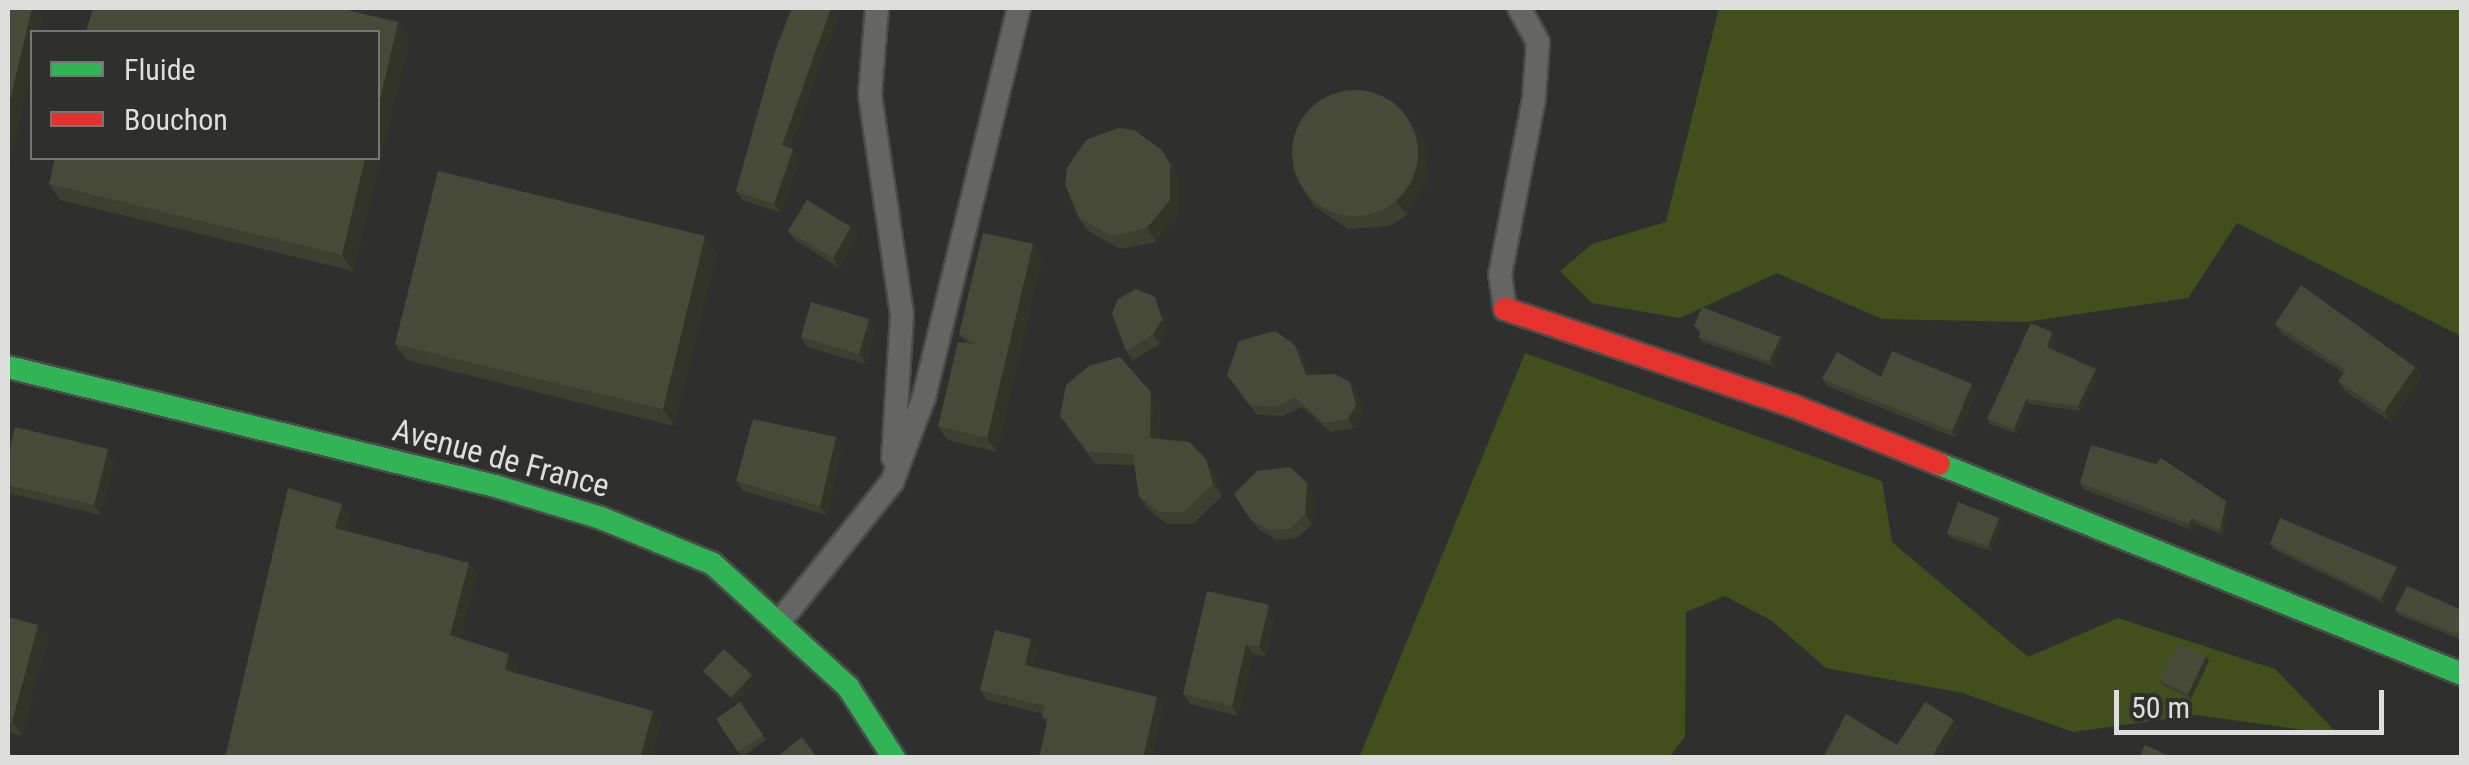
<!DOCTYPE html>
<style>
body{margin:0}
#map{position:relative;width:2469px;height:765px;overflow:hidden;background:#2f2f2e;font-family:"Roboto Condensed",sans-serif}
div>[style]{position:absolute}
[style*='--x']{left:calc(var(--x)*1px);top:calc(var(--y)*1px);width:calc(var(--w)*1px);rotate:calc(var(--a)*1deg)}
.green>*{inset:0;background:#434e1d}
.roads{filter:drop-shadow(2px 0 #4b4c4a) drop-shadow(-2px 0 #4b4c4a) drop-shadow(0 2px #4b4c4a) drop-shadow(0 -2px #4b4c4a)}
.lane>*{height:22px;margin:-11px;padding:0 11px;transform-origin:11px;border-radius:11px;background:#656564}
.fast>*{height:22px;margin:-11px;padding:0 11px;transform-origin:11px;border-radius:11px;background:#30b455}
.jam>*{height:22px;margin:-11px;padding:0 11px;transform-origin:11px;border-radius:11px;background:#e5322d}
.wall>*{inset:0;background:#3d4030}
.shaded-wall>*{inset:0;background:#323427}
.building>*{inset:0;background:#474a38}
.round{border-radius:50%}
span{translate:-50% -50%;white-space:nowrap;text-align:center;line-height:1.15;-webkit-text-stroke:8px #2f302d;paint-order:stroke}
.street-label{font-size:32px;color:#dedfdd}
.frame{position:absolute;inset:0;border:10px solid #dedfdd;pointer-events:none}
.legend{position:absolute;left:30px;top:30px;width:350px;height:130px;box-sizing:border-box;background:#2f302d;border:2px solid #757673;margin:0;padding:12px 18px;list-style:none;font-size:30px;color:#dedfdd}
.legend li{display:flex;align-items:center;gap:20px;height:50px}
.legend b{width:50px;border:2px solid #757673}
.scale{position:absolute;left:2114px;top:690px;width:270px;height:45px;box-sizing:border-box;border:5px solid #dedfdd;border-top:0;padding-left:12px;font-size:30px;line-height:35px;white-space:nowrap;color:#dedfdd;-webkit-text-stroke:8px #2f302d;paint-order:stroke}
</style>
<div id="map">
<div class="green">
<i style="clip-path:polygon(1719px 8px,2461px 8px,2461px 336px,2237px 223px,2188px 298px,2025px 322px,1882px 319px,1777px 273px,1680px 318px,1592px 303px,1560px 271px,1592px 244px,1666px 222px)"></i>
<i style="clip-path:polygon(1525px 353px,1882px 481px,1892px 542px,2028px 657px,2118px 618px,2275px 669px,2339px 735px,2196px 715px,2073px 732px,1963px 693px,1826px 668px,1772px 621px,1725px 596px,1686px 612px,1685px 736px,1670px 757px,1359px 758px)"></i>
</div>
<div class="roads">
<div class="lane">
<i style="--x:877;--y:8;--w:87;--a:94.6"></i>
<i style="--x:870;--y:95;--w:222;--a:81.7"></i>
<i style="--x:902;--y:315;--w:143;--a:93.6"></i>
<i style="--x:1505;--y:309;--w:34;--a:-98"></i>
<i style="--x:1500;--y:275;--w:180;--a:-79.1"></i>
<i style="--x:1534;--y:98;--w:56;--a:-85.9"></i>
<i style="--x:1538;--y:42;--w:39;--a:-119"></i>
<i style="--x:781;--y:620;--w:177;--a:-51.2"></i>
<i style="--x:892;--y:482;--w:91;--a:-69.4"></i>
<i style="--x:924;--y:397;--w:400;--a:-76.3"></i>
</div>
<div class="fast">
<i style="--x:8;--y:367;--w:501;--a:13.73"></i>
<i style="--x:495;--y:486;--w:111;--a:16.8"></i>
<i style="--x:601;--y:518;--w:121;--a:22.3"></i>
<i style="--x:713;--y:564;--w:183;--a:42.3"></i>
<i style="--x:848;--y:687;--w:85;--a:57.1"></i>
<i style="--x:1939;--y:464;--w:564;--a:21.88"></i>
</div>
<div class="jam">
<i style="--x:1505;--y:309;--w:302;--a:18.6"></i>
<i style="--x:1791;--y:405;--w:159;--a:21.7"></i>
</div>
</div>
<div class="wall">
<i style="clip-path:polygon(792px 8px,841px 8px,790px 148px,793px 149px,800px 159px,781px 213px,743px 200px,736px 191px)"></i>
<i style="clip-path:polygon(398px 22px,410px 38px,353px 271px,60px 200px,49px 184px)"></i>
<i style="clip-path:polygon(1423px 138px,1428px 179px,1407px 215px,1389px 226px,1348px 229px,1314px 206px,1305px 193px)"></i>
<i style="clip-path:polygon(1171px 163px,1179px 178px,1179px 213px,1156px 242px,1120px 249px,1088px 231px,1079px 218px)"></i>
<i style="clip-path:polygon(788px 231px,858px 236px,839px 268px,795px 240px)"></i>
<i style="clip-path:polygon(1033px 244px,1042px 258px,997px 452px,947px 440px,938px 426px,966px 342px,959px 334px)"></i>
<i style="clip-path:polygon(717px 253px,674px 426px,407px 360px,395px 344px)"></i>
<i style="clip-path:polygon(1155px 297px,1161px 307px,1168px 329px,1160px 344px,1133px 360px,1126px 351px)"></i>
<i style="clip-path:polygon(869px 319px,876px 329px,866px 364px,807px 347px,801px 337px)"></i>
<i style="clip-path:polygon(2275px 324px,2415px 367px,2422px 376px,2391px 422px,2345px 391px,2338px 381px,2344px 373px,2282px 334px)"></i>
<i style="clip-path:polygon(1694px 326px,1781px 337px,1784px 342px,1773px 366px,1702px 342px,1699px 337px,1700px 333px)"></i>
<i style="clip-path:polygon(2052px 332px,2056px 337px,2051px 349px,2099px 374px,2081px 411px,2030px 404px,2018px 434px,1990px 424px,1987px 419px)"></i>
<i style="clip-path:polygon(1302px 354px,1309px 375px,1357px 391px,1363px 415px,1354px 428px,1331px 432px,1302px 407px,1283px 416px,1257px 415px,1227px 375px)"></i>
<i style="clip-path:polygon(1881px 377px,1972px 384px,1977px 391px,1957px 438px,1827px 386px,1822px 379px)"></i>
<i style="clip-path:polygon(1151px 392px,1160px 404px,1159px 439px,1214px 471px,1222px 496px,1193px 524px,1167px 524px,1147px 508px,1139px 496px,1134px 465px,1096px 464px,1068px 428px)"></i>
<i style="clip-path:polygon(836px 437px,842px 446px,827px 515px,743px 491px,736px 481px)"></i>
<i style="clip-path:polygon(8px 458px,114px 459px,101px 515px,8px 493px)"></i>
<i style="clip-path:polygon(1307px 483px,1313px 492px,1312px 524px,1297px 538px,1276px 540px,1258px 529px,1234px 494px)"></i>
<i style="clip-path:polygon(2080px 483px,2229px 507px,2223px 535px,2196px 524px,2192px 530px,2083px 489px)"></i>
<i style="clip-path:polygon(1999px 518px,2002px 523px,1992px 551px,1951px 538px,1947px 533px)"></i>
<i style="clip-path:polygon(2270px 544px,2397px 567px,2401px 572px,2385px 604px,2273px 549px)"></i>
<i style="clip-path:polygon(2395px 610px,2462px 610px,2462px 640px,2399px 615px)"></i>
<i style="clip-path:polygon(1275px 615px,1266px 656px,1253px 654px,1238px 716px,1190px 704px,1183px 694px)"></i>
<i style="clip-path:polygon(8px 617px,48px 638px,22px 736px,8px 732px)"></i>
<i style="clip-path:polygon(1038px 649px,1033px 667px,1164px 706px,1047px 724px,1042px 717px,1043px 714px,987px 700px,980px 690px)"></i>
<i style="clip-path:polygon(2206px 656px,2209px 661px,2191px 699px,2164px 686px,2160px 681px)"></i>
<i style="clip-path:polygon(740px 702px,766px 740px,742px 757px,716px 719px)"></i>
</div>
<div class="shaded-wall">
<i style="clip-path:polygon(32px 8px,36px 8px,44px 19px,41px 32px,32px 32px,32px 69px,8px 174px,8px 109px)"></i>
<i style="clip-path:polygon(831px 8px,841px 8px,788px 155px,782px 145px)"></i>
<i style="clip-path:polygon(398px 22px,410px 38px,353px 271px,342px 255px,365px 158px,378px 158px,378px 108px)"></i>
<i style="clip-path:polygon(1414px 124px,1423px 138px,1428px 179px,1407px 215px,1397px 202px)"></i>
<i style="clip-path:polygon(793px 149px,800px 159px,781px 213px,774px 204px)"></i>
<i style="clip-path:polygon(1162px 150px,1179px 178px,1179px 213px,1156px 242px,1147px 228px)"></i>
<i style="clip-path:polygon(851px 227px,858px 236px,839px 268px,833px 258px)"></i>
<i style="clip-path:polygon(705px 236px,717px 253px,674px 426px,663px 409px)"></i>
<i style="clip-path:polygon(1033px 244px,1042px 258px,997px 452px,987px 438px)"></i>
<i style="clip-path:polygon(1155px 297px,1161px 307px,1168px 329px,1160px 344px,1153px 334px)"></i>
<i style="clip-path:polygon(869px 319px,876px 329px,866px 364px,859px 354px)"></i>
<i style="clip-path:polygon(2052px 332px,2056px 337px,2050px 352px,2047px 347px)"></i>
<i style="clip-path:polygon(1781px 337px,1784px 342px,1773px 366px,1769px 361px)"></i>
<i style="clip-path:polygon(1295px 345px,1302px 354px,1313px 385px,1306px 375px)"></i>
<i style="clip-path:polygon(2415px 367px,2422px 376px,2391px 422px,2384px 412px)"></i>
<i style="clip-path:polygon(2096px 369px,2099px 374px,2081px 411px,2078px 406px)"></i>
<i style="clip-path:polygon(1350px 382px,1357px 391px,1363px 415px,1354px 428px,1348px 419px)"></i>
<i style="clip-path:polygon(1972px 384px,1977px 391px,1957px 438px,1952px 431px)"></i>
<i style="clip-path:polygon(1151px 392px,1160px 404px,1158px 450px,1150px 438px)"></i>
<i style="clip-path:polygon(2026px 399px,2030px 404px,2018px 434px,2014px 429px)"></i>
<i style="clip-path:polygon(836px 437px,842px 446px,827px 515px,820px 506px)"></i>
<i style="clip-path:polygon(108px 449px,114px 459px,101px 515px,94px 505px)"></i>
<i style="clip-path:polygon(1206px 459px,1214px 471px,1222px 496px,1213px 484px)"></i>
<i style="clip-path:polygon(1307px 483px,1313px 492px,1312px 524px,1305px 514px)"></i>
<i style="clip-path:polygon(2226px 501px,2229px 507px,2223px 535px,2220px 530px)"></i>
<i style="clip-path:polygon(342px 504px,351px 516px,344px 540px,335px 528px)"></i>
<i style="clip-path:polygon(1999px 518px,2002px 523px,1992px 551px,1988px 546px)"></i>
<i style="clip-path:polygon(2192px 518px,2196px 524px,2192px 530px,2189px 524px)"></i>
<i style="clip-path:polygon(469px 563px,478px 575px,458px 647px,450px 635px)"></i>
<i style="clip-path:polygon(2397px 567px,2401px 572px,2385px 604px,2381px 599px)"></i>
<i style="clip-path:polygon(1269px 605px,1275px 615px,1266px 656px,1259px 647px)"></i>
<i style="clip-path:polygon(38px 625px,48px 638px,22px 736px,12px 722px)"></i>
<i style="clip-path:polygon(1031px 639px,1038px 649px,1032px 675px,1025px 665px)"></i>
<i style="clip-path:polygon(1246px 644px,1253px 654px,1238px 716px,1232px 706px)"></i>
<i style="clip-path:polygon(509px 654px,518px 665px,513px 682px,505px 670px)"></i>
<i style="clip-path:polygon(2206px 656px,2209px 661px,2191px 699px,2188px 694px)"></i>
<i style="clip-path:polygon(752px 675px,756px 680px,735px 703px,731px 698px)"></i>
<i style="clip-path:polygon(1157px 697px,1164px 706px,1152px 758px,1143px 758px)"></i>
<i style="clip-path:polygon(653px 711px,662px 723px,652px 758px,640px 758px)"></i>
<i style="clip-path:polygon(1954px 720px,1959px 727px,1939px 758px,1931px 758px)"></i>
</div>
<div class="building">
<i style="clip-path:polygon(8px 8px,32px 8px,8px 109px)"></i>
<i style="clip-path:polygon(93px 8px,338px 8px,398px 22px,378px 108px,378px 32px,86px 32px)"></i>
<i style="clip-path:polygon(792px 8px,831px 8px,782px 145px,793px 149px,774px 204px,736px 191px,776px 48px)"></i>
<i class="round" style="left:1292px;top:90px;width:126px;height:126px"></i>
<i style="clip-path:polygon(1118px 128px,1134px 130px,1162px 150px,1170px 164px,1170px 200px,1147px 228px,1111px 236px,1079px 218px,1065px 184px,1067px 168px,1086px 140px)"></i>
<i style="clip-path:polygon(55px 158px,365px 158px,342px 255px,49px 184px)"></i>
<i style="clip-path:polygon(438px 171px,705px 236px,663px 409px,395px 344px)"></i>
<i style="clip-path:polygon(807px 200px,851px 227px,833px 258px,788px 231px)"></i>
<i style="clip-path:polygon(983px 233px,1033px 244px,987px 438px,938px 426px,958px 342px,975px 344px,959px 334px)"></i>
<i style="clip-path:polygon(2301px 285px,2415px 367px,2384px 412px,2338px 381px,2346px 370px,2275px 324px)"></i>
<i style="clip-path:polygon(1136px 289px,1155px 297px,1162px 320px,1153px 334px,1126px 351px,1112px 314px,1118px 299px)"></i>
<i style="clip-path:polygon(811px 302px,869px 319px,859px 354px,801px 337px)"></i>
<i style="clip-path:polygon(1702px 307px,1781px 337px,1769px 361px,1699px 337px,1701px 330px,1694px 326px)"></i>
<i style="clip-path:polygon(2031px 323px,2052px 332px,2047px 347px,2096px 369px,2078px 406px,2026px 399px,2014px 429px,1987px 419px)"></i>
<i style="clip-path:polygon(1275px 331px,1295px 345px,1306px 375px,1335px 374px,1350px 382px,1356px 405px,1348px 419px,1324px 423px,1295px 397px,1276px 407px,1250px 405px,1227px 375px,1239px 341px)"></i>
<i style="clip-path:polygon(1892px 351px,1972px 384px,1952px 431px,1822px 379px,1837px 352px,1881px 377px)"></i>
<i style="clip-path:polygon(1120px 357px,1151px 392px,1150px 438px,1189px 442px,1206px 459px,1213px 484px,1184px 512px,1159px 512px,1139px 496px,1133px 454px,1088px 452px,1060px 416px,1066px 385px,1089px 366px)"></i>
<i style="clip-path:polygon(753px 419px,836px 437px,820px 506px,736px 481px)"></i>
<i style="clip-path:polygon(15px 427px,108px 449px,94px 505px,8px 485px,8px 458px)"></i>
<i style="clip-path:polygon(2091px 445px,2156px 464px,2161px 458px,2226px 501px,2220px 530px,2192px 518px,2189px 524px,2080px 483px)"></i>
<i style="clip-path:polygon(1290px 467px,1307px 483px,1305px 514px,1290px 529px,1269px 530px,1251px 520px,1234px 494px,1257px 471px)"></i>
<i style="clip-path:polygon(288px 488px,342px 504px,335px 528px,469px 563px,450px 635px,509px 654px,505px 670px,653px 711px,640px 758px,225px 758px)"></i>
<i style="clip-path:polygon(1958px 502px,1999px 518px,1988px 546px,1947px 533px)"></i>
<i style="clip-path:polygon(2280px 518px,2397px 567px,2381px 599px,2270px 544px)"></i>
<i style="clip-path:polygon(2407px 586px,2462px 610px,2461px 636px,2395px 610px)"></i>
<i style="clip-path:polygon(1207px 591px,1269px 605px,1259px 647px,1246px 644px,1232px 706px,1183px 694px)"></i>
<i style="clip-path:polygon(8px 617px,38px 625px,12px 722px,8px 721px)"></i>
<i style="clip-path:polygon(995px 630px,1031px 639px,1025px 665px,1157px 697px,1143px 758px,1039px 758px,1048px 718px,1042px 717px,1045px 706px,980px 690px)"></i>
<i style="clip-path:polygon(2179px 644px,2206px 656px,2188px 694px,2160px 681px)"></i>
<i style="clip-path:polygon(724px 649px,752px 675px,731px 698px,703px 671px)"></i>
<i style="clip-path:polygon(740px 702px,763px 735px,738px 752px,716px 719px)"></i>
<i style="clip-path:polygon(1925px 702px,1954px 720px,1931px 758px,1823px 758px,1846px 714px,1897px 745px)"></i>
<i style="clip-path:polygon(802px 737px,817px 758px,775px 758px)"></i>
<i style="clip-path:polygon(2145px 745px,2171px 757px,2171px 758px,2139px 758px)"></i>
</div>
<div class="street-label">
<span style="left:501px;top:458px;rotate:15deg">Avenue de France</span>
</div>
<div class="frame"></div>
<ul class="legend">
<li><b style="height:12px;background:#30b455"></b>Fluide</li>
<li><b style="height:12px;background:#e5322d"></b>Bouchon</li>
</ul>
<div class="scale">50 m</div>
</div>
